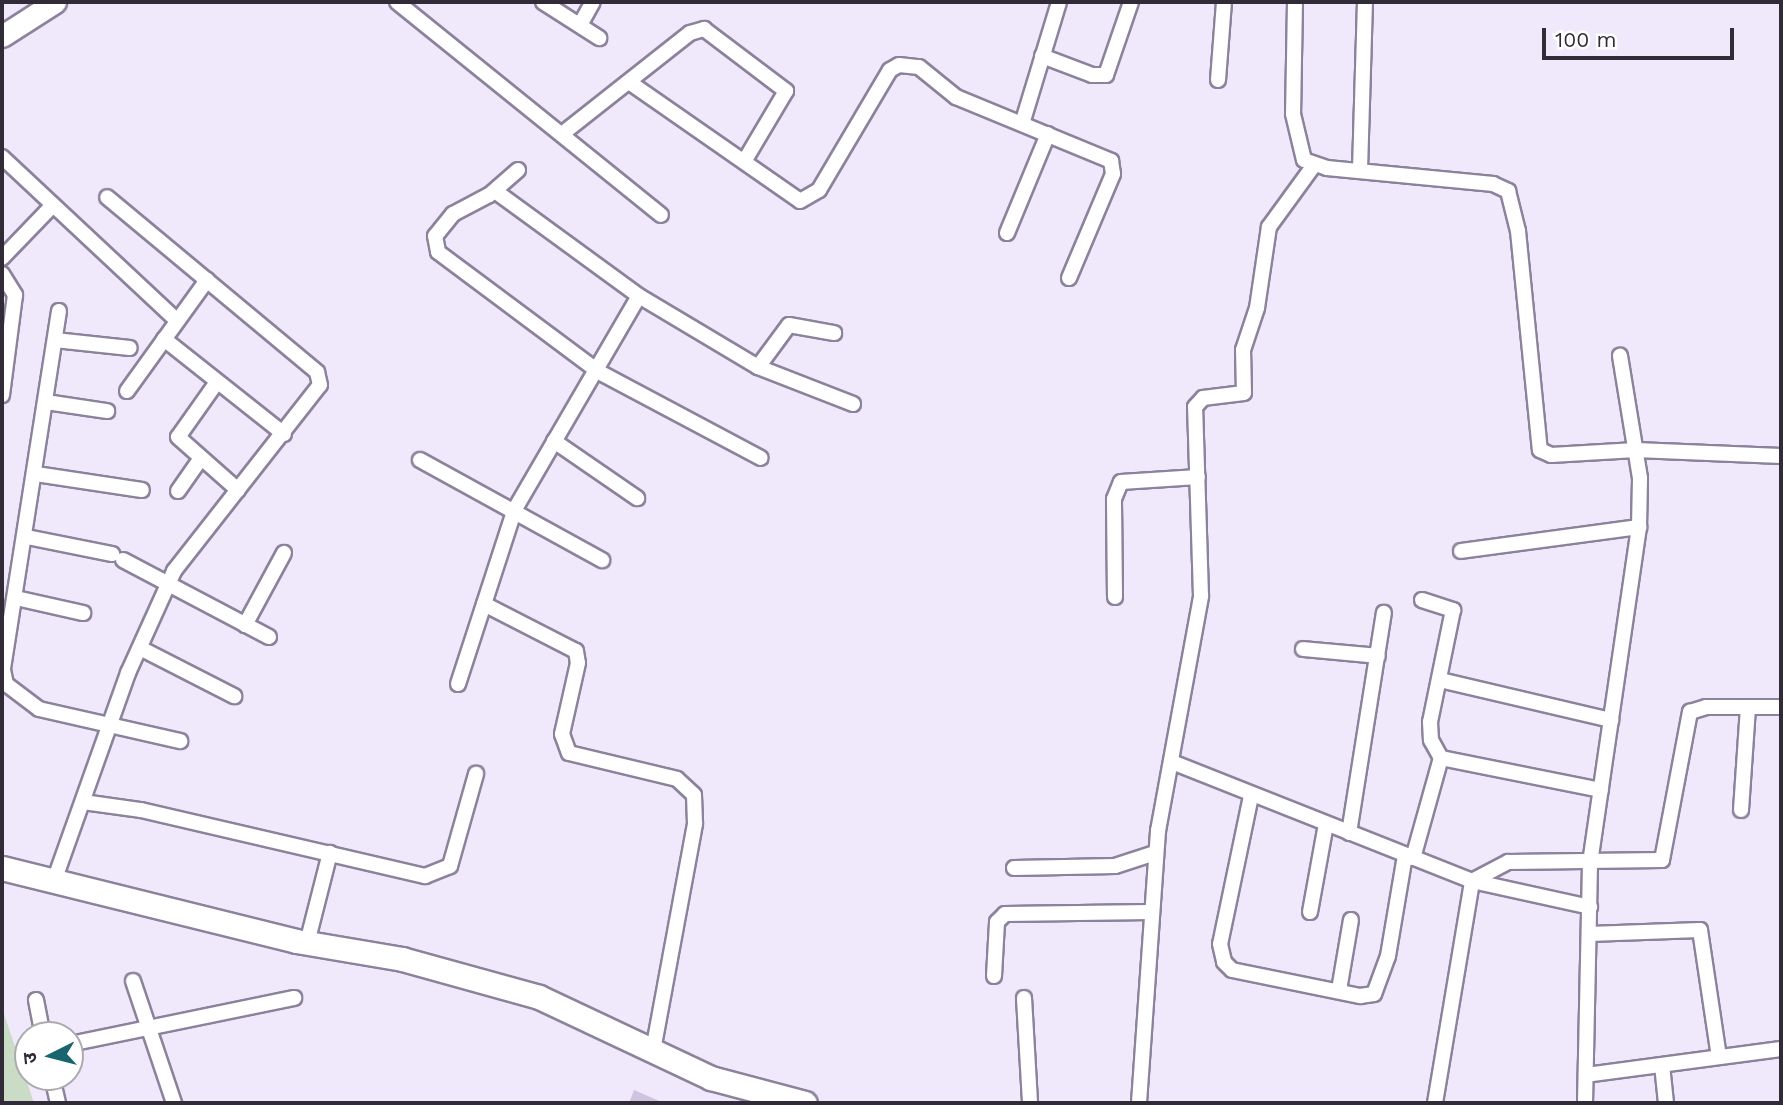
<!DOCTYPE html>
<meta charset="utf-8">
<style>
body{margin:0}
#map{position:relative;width:1783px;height:1105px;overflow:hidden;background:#f0e9fb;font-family:"Work Sans","Noto Sans Devanagari",sans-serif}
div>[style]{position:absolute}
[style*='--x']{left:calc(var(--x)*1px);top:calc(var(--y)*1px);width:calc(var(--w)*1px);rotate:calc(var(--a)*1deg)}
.green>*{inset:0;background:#cbdcc6}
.building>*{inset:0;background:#cfc4e0}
.roads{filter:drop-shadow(2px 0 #8c829c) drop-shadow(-2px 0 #8c829c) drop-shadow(0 2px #8c829c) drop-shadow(0 -2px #8c829c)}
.street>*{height:14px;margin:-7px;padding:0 7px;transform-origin:7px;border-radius:7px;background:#fff}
.secondary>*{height:21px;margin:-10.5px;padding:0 10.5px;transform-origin:10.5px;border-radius:10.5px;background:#fff}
.primary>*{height:23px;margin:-11.5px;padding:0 11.5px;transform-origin:11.5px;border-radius:11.5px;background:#fff}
span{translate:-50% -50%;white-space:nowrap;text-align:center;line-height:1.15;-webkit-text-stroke:5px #fff;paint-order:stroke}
.frame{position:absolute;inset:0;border:4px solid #302b37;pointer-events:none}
.north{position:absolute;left:14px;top:1021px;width:70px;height:70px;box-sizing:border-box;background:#fff;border:2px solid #acaaaf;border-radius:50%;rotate:264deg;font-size:19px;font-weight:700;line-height:28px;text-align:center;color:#302b37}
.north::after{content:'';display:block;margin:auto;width:24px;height:32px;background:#18656e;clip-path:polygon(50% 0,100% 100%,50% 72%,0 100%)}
.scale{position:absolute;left:1542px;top:28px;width:192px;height:32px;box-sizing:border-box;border:4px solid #302b37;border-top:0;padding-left:9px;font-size:21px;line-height:24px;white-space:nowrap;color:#302b37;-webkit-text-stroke:5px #fff;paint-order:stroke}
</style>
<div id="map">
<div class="green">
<i style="clip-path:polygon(2px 1008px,34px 1103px,2px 1103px)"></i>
</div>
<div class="building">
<i style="clip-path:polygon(634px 1090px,664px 1103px,629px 1103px)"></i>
</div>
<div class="roads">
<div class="street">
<i style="--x:397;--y:2;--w:339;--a:38.9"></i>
<i style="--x:543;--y:2;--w:67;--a:32.7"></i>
<i style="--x:1295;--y:2;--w:112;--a:91"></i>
<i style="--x:1293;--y:114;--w:47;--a:76.6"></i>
<i style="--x:1304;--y:160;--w:24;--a:19"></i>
<i style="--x:1327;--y:168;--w:167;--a:5.5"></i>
<i style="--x:1493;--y:184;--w:17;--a:25"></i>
<i style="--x:1508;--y:191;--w:41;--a:76"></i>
<i style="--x:1518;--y:231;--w:220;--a:84.3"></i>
<i style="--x:1540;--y:450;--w:12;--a:24"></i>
<i style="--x:1551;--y:455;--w:85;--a:-3.4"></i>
<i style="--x:1636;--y:450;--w:145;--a:2.4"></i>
<i style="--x:580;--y:25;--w:26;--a:-61"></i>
<i style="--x:1042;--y:56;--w:53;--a:20.8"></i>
<i style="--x:1092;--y:75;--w:14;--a:0"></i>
<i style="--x:1106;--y:75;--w:77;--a:-71.1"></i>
<i style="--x:1218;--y:80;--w:78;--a:-85.6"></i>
<i style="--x:629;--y:82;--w:208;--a:34.8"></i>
<i style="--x:800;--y:201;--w:22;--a:-30"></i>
<i style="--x:819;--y:190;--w:139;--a:-59.4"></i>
<i style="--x:890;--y:70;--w:10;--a:-29"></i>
<i style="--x:899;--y:65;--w:20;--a:6"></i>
<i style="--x:919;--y:67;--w:48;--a:39"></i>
<i style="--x:956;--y:97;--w:168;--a:22.4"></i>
<i style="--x:1111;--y:161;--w:13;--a:81"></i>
<i style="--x:1113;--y:174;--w:113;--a:112.9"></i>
<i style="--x:1022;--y:124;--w:127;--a:-73.1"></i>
<i style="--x:562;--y:134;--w:163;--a:-38.3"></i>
<i style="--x:690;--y:33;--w:15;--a:-16"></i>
<i style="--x:704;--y:29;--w:103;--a:37.1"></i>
<i style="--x:786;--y:91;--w:80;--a:120.7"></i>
<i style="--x:2;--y:157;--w:240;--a:43.1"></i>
<i style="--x:518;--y:170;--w:38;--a:139"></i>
<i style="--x:489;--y:195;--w:41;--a:152.2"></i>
<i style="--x:453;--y:214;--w:28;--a:129"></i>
<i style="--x:435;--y:236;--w:16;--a:79"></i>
<i style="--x:438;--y:252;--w:201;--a:36.7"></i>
<i style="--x:599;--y:372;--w:183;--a:28"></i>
<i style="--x:1360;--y:170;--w:168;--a:-88.3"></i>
<i style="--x:495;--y:191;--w:178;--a:36.1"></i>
<i style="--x:639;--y:296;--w:139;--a:30.8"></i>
<i style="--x:758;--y:367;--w:102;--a:21.3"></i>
<i style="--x:1007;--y:233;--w:107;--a:-67.5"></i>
<i style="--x:2;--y:258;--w:72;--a:-46.1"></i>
<i style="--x:2;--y:274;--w:25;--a:58"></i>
<i style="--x:15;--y:295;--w:101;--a:97.4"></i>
<i style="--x:59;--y:311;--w:363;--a:98.9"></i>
<i style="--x:3;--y:670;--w:14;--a:78"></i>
<i style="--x:6;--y:684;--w:41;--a:37.1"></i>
<i style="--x:39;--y:709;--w:145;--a:12.8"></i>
<i style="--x:164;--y:339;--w:153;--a:38.4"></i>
<i style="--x:55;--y:340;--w:75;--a:6.1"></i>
<i style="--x:758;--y:367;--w:52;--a:-53.6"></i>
<i style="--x:789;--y:325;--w:46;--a:10.1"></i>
<i style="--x:217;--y:382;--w:67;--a:125.3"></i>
<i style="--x:178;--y:437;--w:80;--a:41.5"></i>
<i style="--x:127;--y:391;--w:137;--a:-54.2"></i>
<i style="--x:46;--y:402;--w:62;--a:8.4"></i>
<i style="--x:554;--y:441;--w:101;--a:34.5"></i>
<i style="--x:420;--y:460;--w:208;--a:28.8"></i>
<i style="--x:36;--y:474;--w:107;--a:8.6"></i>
<i style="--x:178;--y:491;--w:38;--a:-55"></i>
<i style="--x:27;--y:537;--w:87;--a:11.3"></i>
<i style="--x:1461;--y:551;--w:180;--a:-7.7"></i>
<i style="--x:123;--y:560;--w:165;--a:27.8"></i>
<i style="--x:1115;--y:597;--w:98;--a:-90.6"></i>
<i style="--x:1114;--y:499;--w:18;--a:-68"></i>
<i style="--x:1121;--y:482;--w:77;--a:-3.7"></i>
<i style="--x:16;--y:598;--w:69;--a:12.6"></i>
<i style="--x:1422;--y:600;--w:33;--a:18"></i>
<i style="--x:1453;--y:610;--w:114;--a:101.6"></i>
<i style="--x:1430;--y:722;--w:18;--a:87"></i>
<i style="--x:1431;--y:740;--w:21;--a:61"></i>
<i style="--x:484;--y:604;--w:103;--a:27.1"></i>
<i style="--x:576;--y:651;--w:12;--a:81"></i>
<i style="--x:578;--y:663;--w:73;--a:102.7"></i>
<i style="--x:562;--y:734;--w:20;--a:70"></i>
<i style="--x:569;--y:753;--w:111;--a:13.5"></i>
<i style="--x:677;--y:779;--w:23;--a:43"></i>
<i style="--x:694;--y:795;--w:29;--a:88"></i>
<i style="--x:695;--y:824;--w:231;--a:100.5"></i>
<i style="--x:245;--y:625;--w:82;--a:-61.6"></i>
<i style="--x:140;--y:648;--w:106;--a:27.1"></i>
<i style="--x:1303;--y:649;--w:75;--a:5.3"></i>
<i style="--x:1440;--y:680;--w:176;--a:13.2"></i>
<i style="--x:458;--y:684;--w:184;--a:-72"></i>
<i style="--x:515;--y:509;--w:246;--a:-59.8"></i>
<i style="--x:1172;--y:762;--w:323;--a:21.6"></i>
<i style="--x:1472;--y:881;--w:121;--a:12.4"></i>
<i style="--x:1251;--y:796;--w:151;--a:101.8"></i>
<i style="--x:1220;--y:944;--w:18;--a:77"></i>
<i style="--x:1224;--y:962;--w:11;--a:45"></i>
<i style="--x:1232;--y:970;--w:131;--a:11.5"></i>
<i style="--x:1360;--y:996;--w:14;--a:-8"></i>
<i style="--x:1374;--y:994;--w:40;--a:-69.8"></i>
<i style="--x:1388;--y:956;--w:102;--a:-80.4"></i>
<i style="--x:83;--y:802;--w:59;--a:7.9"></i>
<i style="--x:141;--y:810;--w:292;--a:13.1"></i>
<i style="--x:425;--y:876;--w:27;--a:-22"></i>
<i style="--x:450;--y:866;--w:96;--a:-74.2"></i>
<i style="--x:1741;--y:810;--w:102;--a:-86.1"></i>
<i style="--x:1349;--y:833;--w:223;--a:-81"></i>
<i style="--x:1413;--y:858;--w:104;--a:-74.4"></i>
<i style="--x:1441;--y:758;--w:163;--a:11.3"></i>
<i style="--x:1014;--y:868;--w:101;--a:-1.1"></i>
<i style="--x:1115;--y:866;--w:42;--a:-18"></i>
<i style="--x:54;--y:881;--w:221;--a:-70.4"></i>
<i style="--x:128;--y:673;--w:112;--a:-65.7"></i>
<i style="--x:174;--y:571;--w:236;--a:-51.9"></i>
<i style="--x:320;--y:385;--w:13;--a:-103"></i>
<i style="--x:317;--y:372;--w:273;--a:-140.2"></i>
<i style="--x:1310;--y:912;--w:89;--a:-79.7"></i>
<i style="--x:1589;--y:934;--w:111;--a:-2.1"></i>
<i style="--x:1700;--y:930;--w:128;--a:81.5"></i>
<i style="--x:307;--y:943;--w:93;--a:-75.7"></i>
<i style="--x:994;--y:976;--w:54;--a:-86.8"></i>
<i style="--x:997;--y:922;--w:11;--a:-45"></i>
<i style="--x:1005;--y:914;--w:146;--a:-0.8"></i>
<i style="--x:133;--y:981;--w:129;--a:71.4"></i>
<i style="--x:1339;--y:990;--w:71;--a:-80.3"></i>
<i style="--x:1024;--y:998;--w:105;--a:86.7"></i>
<i style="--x:36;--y:1000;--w:36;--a:79"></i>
<i style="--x:70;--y:1044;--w:229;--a:-11.6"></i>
<i style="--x:1662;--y:1065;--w:38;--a:84"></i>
<i style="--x:1586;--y:1075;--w:197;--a:-7.6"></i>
<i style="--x:52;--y:1077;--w:27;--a:77"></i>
<i style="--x:1139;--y:1103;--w:273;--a:-86"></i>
<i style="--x:1158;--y:831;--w:239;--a:-79.6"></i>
<i style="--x:1201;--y:596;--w:189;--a:-91.8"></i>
<i style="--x:1195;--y:407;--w:12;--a:-48"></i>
<i style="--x:1203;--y:398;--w:41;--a:-7"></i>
<i style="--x:1244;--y:393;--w:43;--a:-91.3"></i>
<i style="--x:1243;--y:350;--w:44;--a:-71.6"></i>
<i style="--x:1257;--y:308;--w:82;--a:-81.6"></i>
<i style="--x:1269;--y:227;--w:77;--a:-54"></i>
<i style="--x:1435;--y:1103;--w:225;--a:-80.5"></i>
<i style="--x:1472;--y:881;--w:41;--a:-27.8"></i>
<i style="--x:1508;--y:862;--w:154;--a:-0.7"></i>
<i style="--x:1662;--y:860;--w:151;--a:-79.3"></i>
<i style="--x:1690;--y:712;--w:17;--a:-17"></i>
<i style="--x:1706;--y:707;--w:75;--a:0"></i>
<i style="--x:1585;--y:1103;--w:240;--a:-88.8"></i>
<i style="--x:1590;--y:863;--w:340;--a:-81.7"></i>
<i style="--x:1639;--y:527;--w:49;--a:-88.8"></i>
<i style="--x:1640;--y:478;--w:124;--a:-99.3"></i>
</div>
<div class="secondary">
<i style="--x:2;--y:36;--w:63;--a:-32.7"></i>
</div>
<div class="primary">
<i style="--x:2;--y:868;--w:303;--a:13.9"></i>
<i style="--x:296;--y:941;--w:108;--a:9.6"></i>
<i style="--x:402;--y:959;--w:142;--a:15.5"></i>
<i style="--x:539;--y:997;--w:190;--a:25.2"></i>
<i style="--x:711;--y:1078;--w:97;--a:14.9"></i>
</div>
</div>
<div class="frame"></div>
<div class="north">उ</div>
<div class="scale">100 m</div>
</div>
